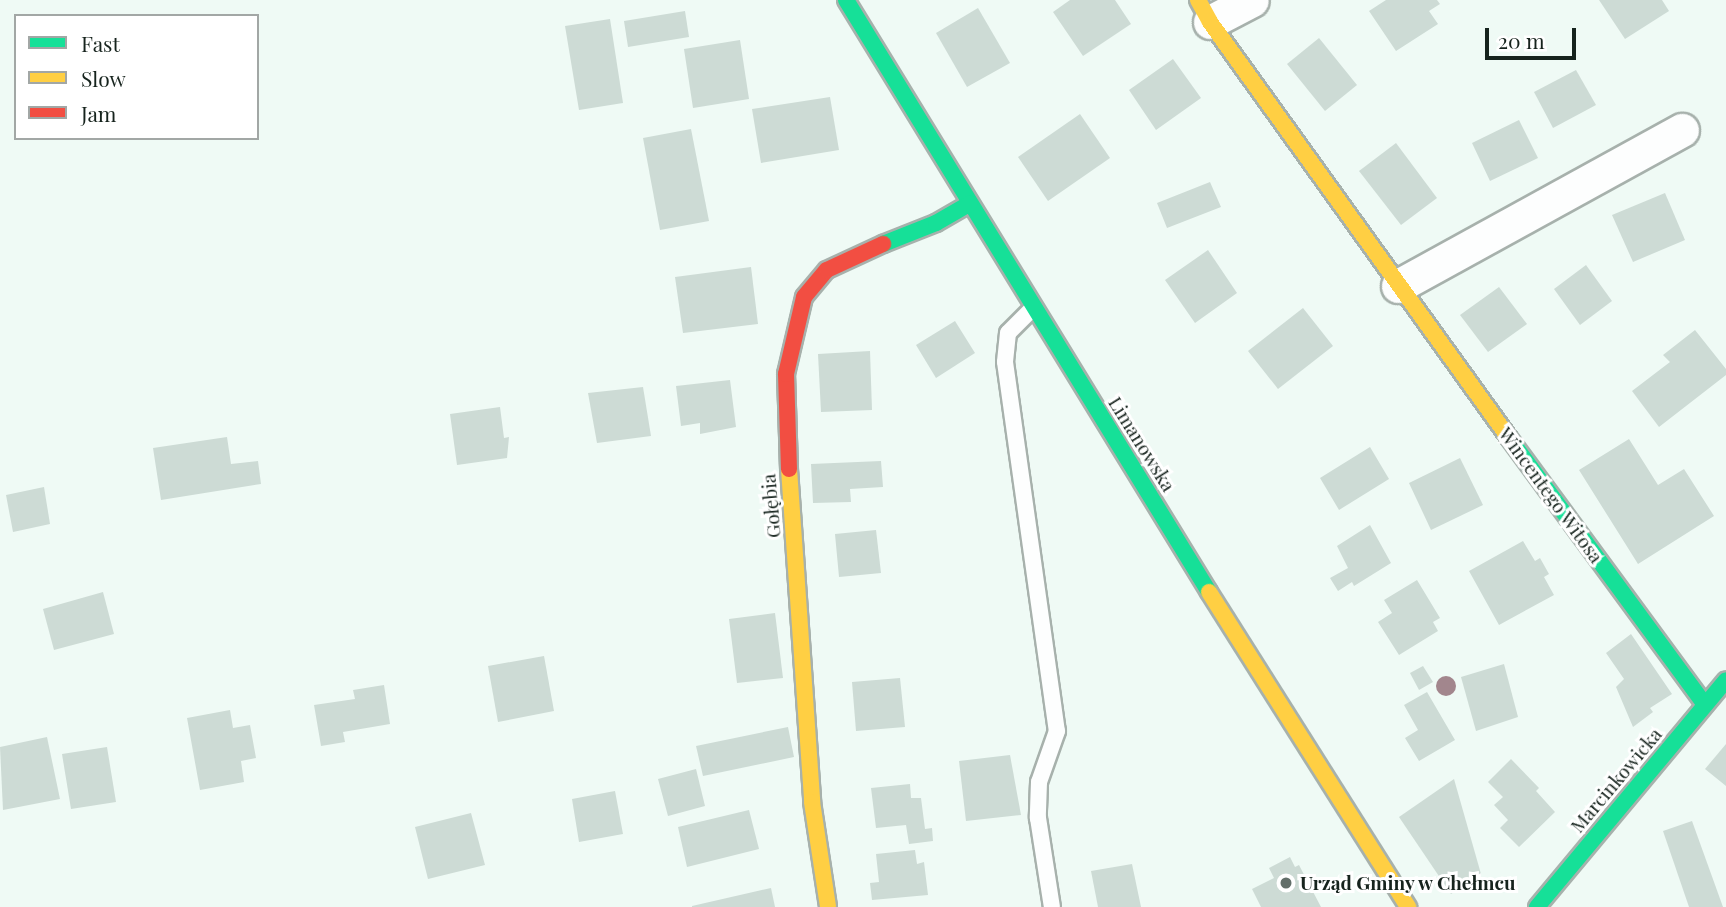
<!DOCTYPE html>
<meta charset="utf-8">
<style>
body{margin:0}
#map{position:relative;width:1726px;height:907px;overflow:hidden;background:#effaf5;font-family:"Playfair Display",serif}
div>[style]{position:absolute}
[style*='--x']{left:calc(var(--x)*1px);top:calc(var(--y)*1px);width:calc(var(--w)*1px);rotate:calc(var(--a)*1deg)}
.building>*{inset:0;background:#cddbd5}
.roads{filter:drop-shadow(2px 0 #a7b1ac) drop-shadow(-2px 0 #a7b1ac) drop-shadow(0 2px #a7b1ac) drop-shadow(0 -2px #a7b1ac)}
.lane>*{height:16px;margin:-8px;padding:0 8px;transform-origin:8px;border-radius:8px;background:#fdfefe}
.street>*{height:33px;margin:-16.5px;padding:0 16.5px;transform-origin:16.5px;border-radius:16.5px;background:#fdfefe}
.fast>*{height:16px;margin:-8px;padding:0 8px;transform-origin:8px;border-radius:8px;background:#16e098}
.slow>*{height:16px;margin:-8px;padding:0 8px;transform-origin:8px;border-radius:8px;background:#ffcf43}
.jam>*{height:16px;margin:-8px;padding:0 8px;transform-origin:8px;border-radius:8px;background:#f24e42}
.trees>*{width:20px;height:20px;margin:-10px;border-radius:50%;background:#a2868d}
.dots>*{width:19px;height:19px;translate:-50% -50%;box-sizing:border-box;border:4px solid #fff;border-radius:50%}
span{translate:-50% -50%;white-space:nowrap;text-align:center;line-height:1.15;-webkit-text-stroke:6px #fff;paint-order:stroke}
.street-label{font-size:19px;color:#16231d}
.poi-label{font-size:19px;color:#16231d;font-weight:700}
.left{translate:0 -50%;text-align:left}
.legend{position:absolute;left:14px;top:14px;width:245px;height:126px;box-sizing:border-box;background:#fff;border:2px solid #a2a7a5;margin:0;padding:9px 12px;list-style:none;font-size:21px;color:#16231d}
.legend li{display:flex;align-items:center;gap:14px;height:35px}
.legend b{width:35px;border:2px solid #a2a7a5}
.scale{position:absolute;left:1485px;top:28px;width:91px;height:32px;box-sizing:border-box;border:4px solid #16231d;border-top:0;padding-left:9px;font-size:21px;line-height:24px;white-space:nowrap;color:#16231d;-webkit-text-stroke:5px #fff;paint-order:stroke}
</style>
<div id="map">
<div class="building">
<i style="clip-path:polygon(1070px 0,1115px 0,1131px 24px,1083px 56px,1053px 12px)"></i>
<i style="clip-path:polygon(1386px 0,1437px 0,1440px 4px,1429px 11px,1438px 24px,1396px 51px,1369px 11px)"></i>
<i style="clip-path:polygon(1599px 0,1662px 0,1669px 11px,1625px 39px)"></i>
<i style="clip-path:polygon(978px 8px,1010px 63px,967px 87px,936px 33px)"></i>
<i style="clip-path:polygon(685px 11px,689px 37px,628px 47px,624px 21px)"></i>
<i style="clip-path:polygon(610px 19px,623px 103px,579px 110px,565px 26px)"></i>
<i style="clip-path:polygon(1319px 38px,1357px 85px,1325px 111px,1287px 64px)"></i>
<i style="clip-path:polygon(740px 40px,749px 99px,693px 108px,684px 49px)"></i>
<i style="clip-path:polygon(1173px 59px,1201px 98px,1156px 130px,1129px 90px)"></i>
<i style="clip-path:polygon(1576px 70px,1596px 105px,1553px 128px,1534px 92px)"></i>
<i style="clip-path:polygon(830px 97px,839px 150px,761px 163px,752px 109px)"></i>
<i style="clip-path:polygon(1080px 114px,1110px 158px,1048px 201px,1018px 157px)"></i>
<i style="clip-path:polygon(1519px 120px,1538px 158px,1490px 181px,1472px 143px)"></i>
<i style="clip-path:polygon(691px 129px,709px 221px,660px 230px,643px 138px)"></i>
<i style="clip-path:polygon(1396px 143px,1437px 198px,1401px 225px,1359px 171px)"></i>
<i style="clip-path:polygon(1210px 182px,1221px 207px,1167px 228px,1157px 203px)"></i>
<i style="clip-path:polygon(1665px 193px,1685px 240px,1633px 262px,1612px 215px)"></i>
<i style="clip-path:polygon(1208px 250px,1237px 293px,1195px 323px,1165px 280px)"></i>
<i style="clip-path:polygon(1586px 265px,1612px 301px,1580px 325px,1554px 289px)"></i>
<i style="clip-path:polygon(751px 267px,758px 324px,683px 333px,675px 277px)"></i>
<i style="clip-path:polygon(1499px 287px,1527px 324px,1488px 352px,1460px 315px)"></i>
<i style="clip-path:polygon(1303px 308px,1333px 346px,1278px 389px,1248px 351px)"></i>
<i style="clip-path:polygon(955px 321px,975px 353px,936px 378px,916px 345px)"></i>
<i style="clip-path:polygon(1695px 330px,1726px 369px,1726px 375px,1659px 427px,1632px 391px,1670px 362px,1663px 355px)"></i>
<i style="clip-path:polygon(870px 351px,872px 410px,821px 412px,818px 354px)"></i>
<i style="clip-path:polygon(730px 380px,736px 427px,700px 434px,700px 423px,681px 426px,676px 386px)"></i>
<i style="clip-path:polygon(643px 387px,651px 436px,597px 443px,588px 393px)"></i>
<i style="clip-path:polygon(500px 407px,504px 438px,509px 437px,507px 458px,457px 465px,450px 414px)"></i>
<i style="clip-path:polygon(227px 437px,231px 464px,258px 461px,261px 484px,161px 500px,153px 448px)"></i>
<i style="clip-path:polygon(1629px 439px,1658px 485px,1684px 469px,1714px 516px,1638px 564px,1579px 470px)"></i>
<i style="clip-path:polygon(1370px 447px,1389px 479px,1339px 510px,1320px 478px)"></i>
<i style="clip-path:polygon(1460px 458px,1483px 505px,1431px 530px,1409px 483px)"></i>
<i style="clip-path:polygon(881px 461px,883px 487px,850px 489px,851px 502px,813px 503px,811px 464px)"></i>
<i style="clip-path:polygon(44px 487px,50px 524px,13px 532px,6px 495px)"></i>
<i style="clip-path:polygon(1370px 525px,1391px 563px,1354px 586px,1352px 582px,1338px 591px,1330px 578px,1348px 568px,1337px 546px)"></i>
<i style="clip-path:polygon(876px 530px,881px 573px,839px 577px,835px 534px)"></i>
<i style="clip-path:polygon(1523px 541px,1535px 561px,1540px 558px,1549px 574px,1544px 577px,1554px 595px,1499px 625px,1469px 571px)"></i>
<i style="clip-path:polygon(1417px 580px,1440px 618px,1433px 622px,1438px 631px,1399px 655px,1378px 622px,1392px 613px,1384px 600px)"></i>
<i style="clip-path:polygon(103px 592px,114px 634px,54px 650px,43px 609px)"></i>
<i style="clip-path:polygon(775px 613px,783px 678px,737px 683px,729px 619px)"></i>
<i style="clip-path:polygon(1631px 634px,1672px 694px,1650px 708px,1653px 712px,1633px 727px,1616px 687px,1624px 679px,1606px 653px)"></i>
<i style="clip-path:polygon(544px 656px,554px 711px,498px 722px,488px 666px)"></i>
<i style="clip-path:polygon(1504px 664px,1518px 717px,1476px 731px,1461px 677px)"></i>
<i style="clip-path:polygon(1423px 666px,1433px 682px,1419px 690px,1410px 673px)"></i>
<i style="clip-path:polygon(900px 678px,905px 727px,856px 731px,852px 682px)"></i>
<i style="clip-path:polygon(384px 685px,390px 724px,343px 732px,345px 742px,321px 746px,314px 705px,355px 699px,353px 690px)"></i>
<i style="clip-path:polygon(1427px 692px,1455px 740px,1419px 761px,1405px 738px,1418px 730px,1404px 705px)"></i>
<i style="clip-path:polygon(230px 710px,233px 728px,250px 725px,256px 758px,241px 761px,244px 782px,200px 790px,187px 718px)"></i>
<i style="clip-path:polygon(788px 727px,794px 757px,703px 776px,696px 746px)"></i>
<i style="clip-path:polygon(47px 737px,60px 799px,3px 810px,0 747px)"></i>
<i style="clip-path:polygon(1726px 744px,1726px 786px,1705px 769px)"></i>
<i style="clip-path:polygon(107px 747px,116px 802px,71px 809px,62px 754px)"></i>
<i style="clip-path:polygon(1010px 755px,1021px 815px,966px 821px,959px 761px)"></i>
<i style="clip-path:polygon(1511px 759px,1539px 788px,1536px 791px,1555px 812px,1519px 847px,1500px 828px,1508px 820px,1494px 805px,1503px 797px,1488px 782px)"></i>
<i style="clip-path:polygon(696px 769px,705px 806px,668px 816px,658px 779px)"></i>
<i style="clip-path:polygon(1454px 779px,1481px 874px,1451px 894px,1399px 817px)"></i>
<i style="clip-path:polygon(910px 784px,911px 798px,921px 798px,925px 829px,932px 828px,933px 841px,909px 844px,906px 825px,876px 828px,871px 788px)"></i>
<i style="clip-path:polygon(615px 791px,623px 834px,579px 842px,572px 799px)"></i>
<i style="clip-path:polygon(749px 810px,759px 849px,687px 867px,678px 827px)"></i>
<i style="clip-path:polygon(471px 813px,485px 865px,428px 879px,415px 827px)"></i>
<i style="clip-path:polygon(1692px 821px,1723px 907px,1689px 907px,1663px 831px)"></i>
<i style="clip-path:polygon(915px 850px,917px 864px,924px 862px,928px 895px,872px 900px,870px 883px,879px 882px,876px 854px)"></i>
<i style="clip-path:polygon(1290px 857px,1295px 867px,1299px 865px,1321px 907px,1261px 907px,1252px 889px,1274px 878px,1269px 868px)"></i>
<i style="clip-path:polygon(1132px 864px,1141px 907px,1098px 907px,1091px 871px)"></i>
<i style="clip-path:polygon(771px 888px,775px 907px,692px 907px,692px 906px)"></i>
</div>
<div class="roads">
<div class="lane">
<i style="--x:1033;--y:308;--w:35;--a:135"></i>
<i style="--x:1008;--y:333;--w:29;--a:96"></i>
<i style="--x:1005;--y:362;--w:373;--a:82"></i>
<i style="--x:1057;--y:731;--w:54;--a:109.4"></i>
<i style="--x:1039;--y:782;--w:36;--a:92"></i>
<i style="--x:1038;--y:818;--w:90;--a:81.1"></i>
</div>
<div class="street">
<i style="--x:1210;--y:22;--w:47;--a:-27.6"></i>
<i style="--x:1398;--y:286;--w:324;--a:-28.8"></i>
</div>
<div class="fast">
<i style="--x:846;--y:0;--w:694;--a:58.48"></i>
<i style="--x:883;--y:244;--w:57;--a:-21.6"></i>
<i style="--x:936;--y:223;--w:39;--a:-30"></i>
<i style="--x:1509;--y:438;--w:331;--a:53.7"></i>
<i style="--x:1537;--y:907;--w:295;--a:-50.2"></i>
</div>
<div class="slow">
<i style="--x:1198;--y:0;--w:25;--a:61"></i>
<i style="--x:1210;--y:22;--w:512;--a:54.29"></i>
<i style="--x:789;--y:469;--w:334;--a:86"></i>
<i style="--x:812;--y:802;--w:106;--a:81.3"></i>
<i style="--x:1209;--y:592;--w:373;--a:57.7"></i>
</div>
<div class="jam">
<i style="--x:789;--y:469;--w:95;--a:-91.8"></i>
<i style="--x:786;--y:374;--w:79;--a:-76.8"></i>
<i style="--x:804;--y:297;--w:35;--a:-50"></i>
<i style="--x:827;--y:270;--w:62;--a:-24.9"></i>
</div>
</div>
<div class="trees">
<i style="left:1446px;top:686px"></i>
</div>
<div class="dots">
<i style="left:1286px;top:883px;background:#626e69"></i>
</div>
<div class="street-label">
<span style="left:1142px;top:444px;rotate:58deg">Limanowska</span>
<span style="left:1551px;top:495px;rotate:54deg">Wincentego Witosa</span>
<span style="left:771px;top:506px;rotate:-95deg">Gołębia</span>
<span style="left:1616px;top:780px;rotate:-50deg">Marcinkowicka</span>
</div>
<div class="poi-label">
<span class="left" style="left:1300px;top:883px">Urząd Gminy w Chełmcu</span>
</div>
<ul class="legend">
<li><b style="height:9px;background:#16e098"></b>Fast</li>
<li><b style="height:9px;background:#ffcf43"></b>Slow</li>
<li><b style="height:9px;background:#f24e42"></b>Jam</li>
</ul>
<div class="scale">20 m</div>
</div>
